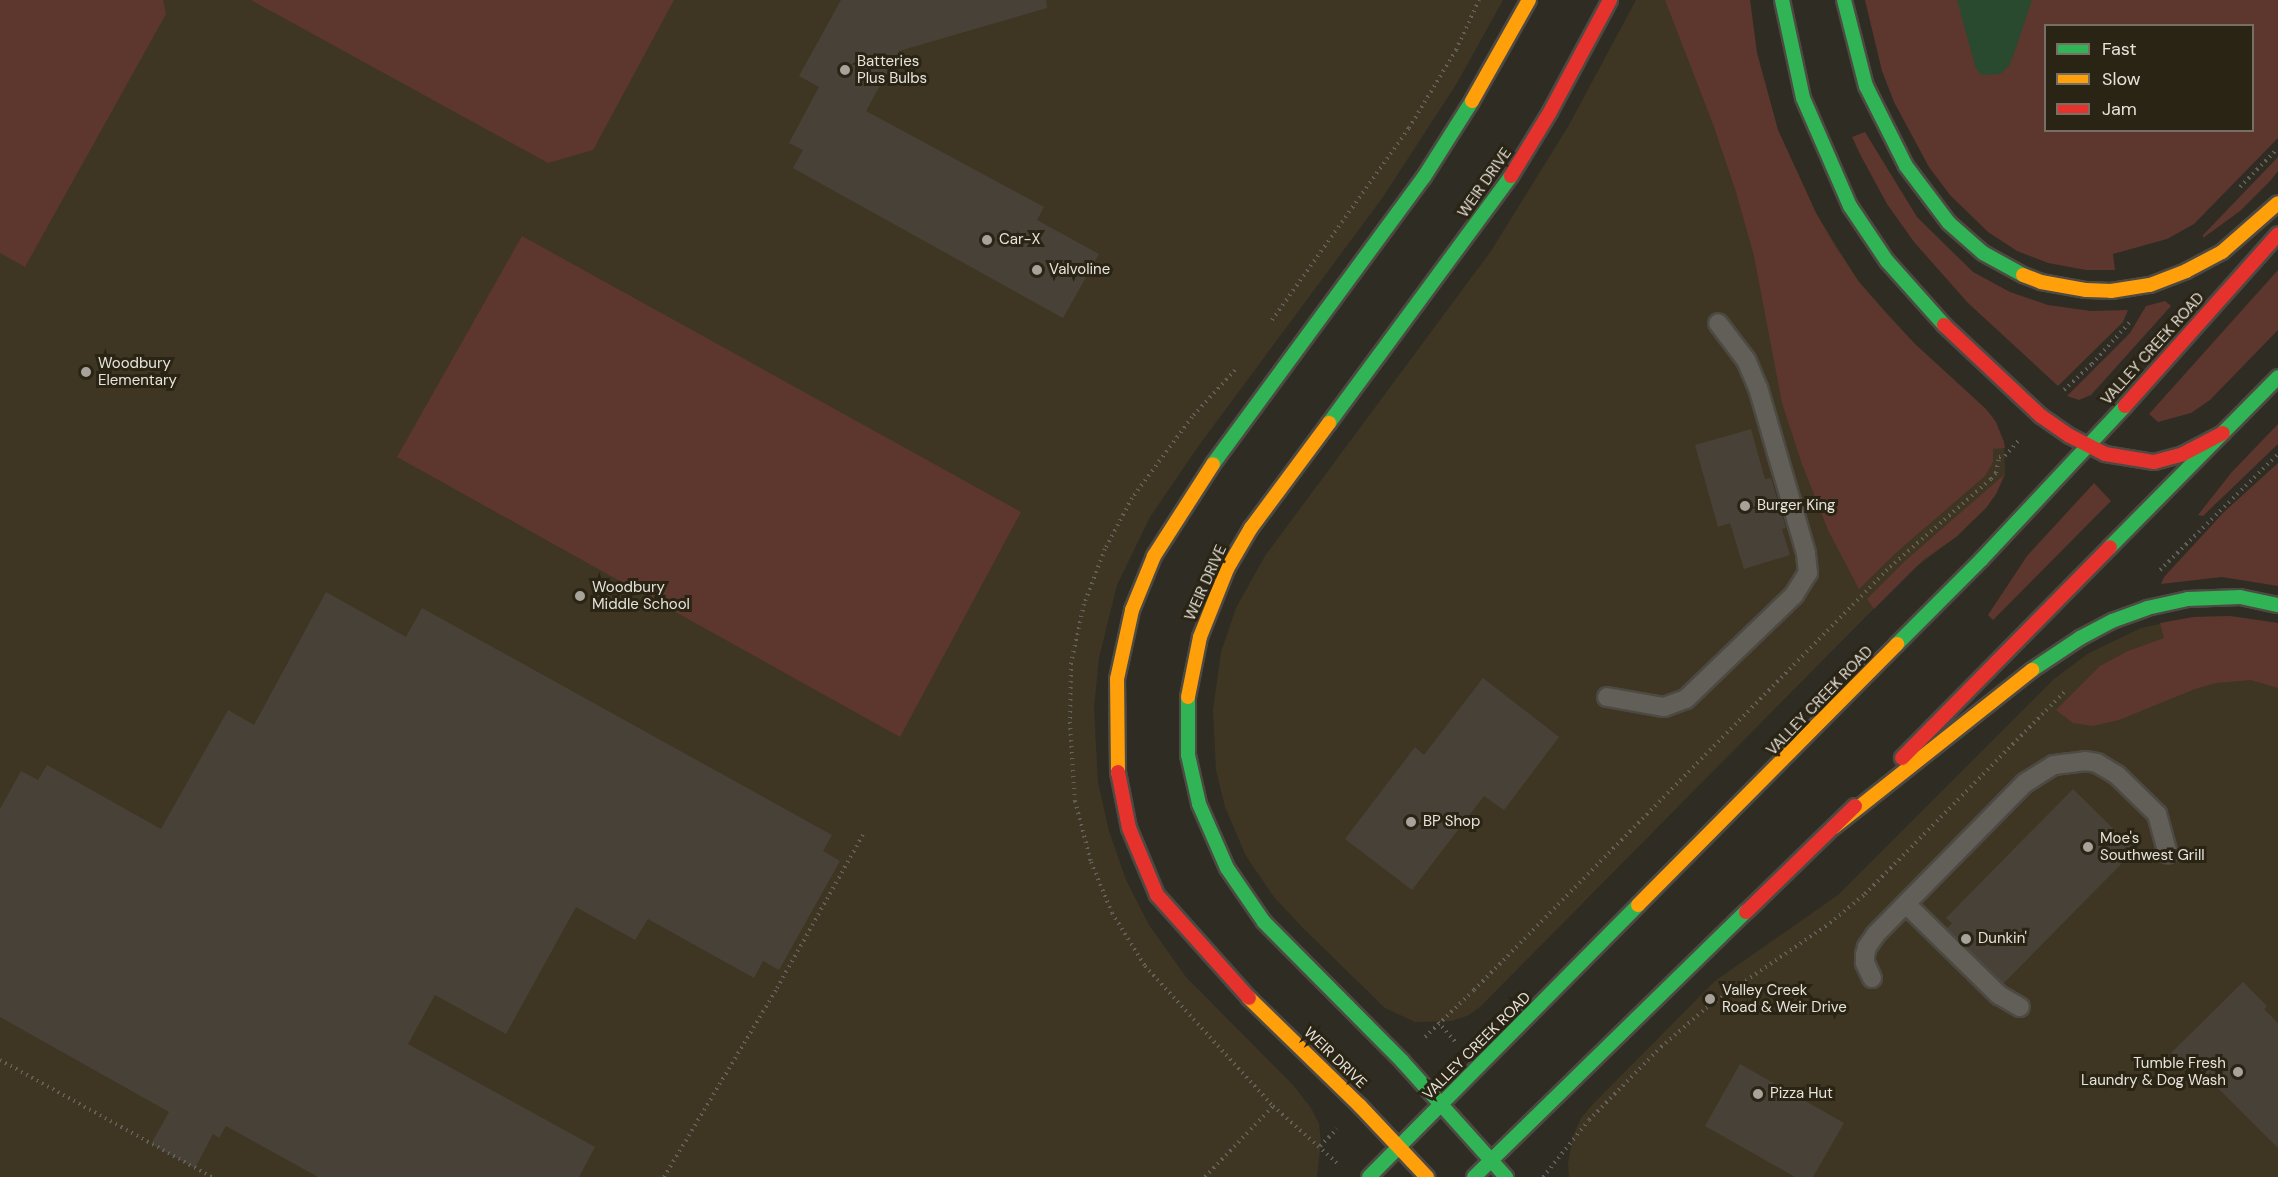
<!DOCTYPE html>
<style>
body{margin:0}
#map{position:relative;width:2278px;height:1177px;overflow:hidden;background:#2f2c24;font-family:"DM Sans",sans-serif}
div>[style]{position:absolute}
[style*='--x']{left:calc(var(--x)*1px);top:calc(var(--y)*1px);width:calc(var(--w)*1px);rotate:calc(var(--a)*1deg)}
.built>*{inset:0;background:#3e3622}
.green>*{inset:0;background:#5d362e}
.water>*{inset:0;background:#294a2e}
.building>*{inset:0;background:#484137}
.path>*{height:4px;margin-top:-2px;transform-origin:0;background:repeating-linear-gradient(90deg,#63615b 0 1.5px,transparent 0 6px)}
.roads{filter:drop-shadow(2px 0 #4d4943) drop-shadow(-2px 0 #4d4943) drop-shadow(0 2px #4d4943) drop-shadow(0 -2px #4d4943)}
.lane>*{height:18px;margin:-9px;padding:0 9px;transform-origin:9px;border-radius:9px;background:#625f59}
.fast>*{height:14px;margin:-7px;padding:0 7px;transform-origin:7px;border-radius:7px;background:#30b455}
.slow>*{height:14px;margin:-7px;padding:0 7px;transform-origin:7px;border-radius:7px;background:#ff9f0a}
.jam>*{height:14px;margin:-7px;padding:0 7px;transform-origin:7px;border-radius:7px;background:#e5322d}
.dots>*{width:16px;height:16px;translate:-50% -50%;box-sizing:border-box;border:3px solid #2a2415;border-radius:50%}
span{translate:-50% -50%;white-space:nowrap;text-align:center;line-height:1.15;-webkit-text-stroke:6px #2a2415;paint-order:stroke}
.poi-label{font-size:15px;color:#e7e3da}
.left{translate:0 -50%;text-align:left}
.right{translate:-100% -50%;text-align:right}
.street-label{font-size:15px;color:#e7e3da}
.legend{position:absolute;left:2044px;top:24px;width:210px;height:108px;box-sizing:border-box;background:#2a2415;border:2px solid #767064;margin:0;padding:8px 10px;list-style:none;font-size:18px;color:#e7e3da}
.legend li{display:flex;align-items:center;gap:12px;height:30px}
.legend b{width:30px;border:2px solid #767064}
</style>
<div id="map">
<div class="built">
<i style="clip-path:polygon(0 0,1503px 0,1457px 83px,1383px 197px,1197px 448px,1150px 517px,1117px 585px,1099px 658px,1094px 708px,1098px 782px,1109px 831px,1126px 880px,1149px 925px,1186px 977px,1293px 1085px,1311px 1108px,1319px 1124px,1321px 1141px,1317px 1177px,0 1177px)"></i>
<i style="clip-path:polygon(1636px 0,1750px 0,1757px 53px,1778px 130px,1816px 213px,1859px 282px,1914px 343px,1992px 416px,2004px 442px,2005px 474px,1996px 494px,1986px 508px,1956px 537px,1912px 570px,1480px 1007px,1467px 1016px,1451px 1021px,1415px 1022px,1385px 1008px,1302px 927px,1274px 897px,1246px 856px,1225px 807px,1216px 770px,1213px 710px,1221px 652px,1236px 608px,1265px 556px,1491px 251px,1569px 125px)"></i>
<i style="clip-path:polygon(2230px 616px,2278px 623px,2278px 1177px,1569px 1177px,1568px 1164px,1573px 1136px,1581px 1118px,1593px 1104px,1715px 981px,1838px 895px,2054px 679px,2089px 653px,2141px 628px,2193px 617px)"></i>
</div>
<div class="green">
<i style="clip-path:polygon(0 0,163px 0,166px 14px,25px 267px,0 253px)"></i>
<i style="clip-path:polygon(251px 0,674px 0,593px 150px,548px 163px)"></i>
<i style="clip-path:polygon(1665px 0,1750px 0,1757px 53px,1778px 130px,1816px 213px,1835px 246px,1859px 282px,1886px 313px,1914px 343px,1986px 409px,1996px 422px,2004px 442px,2005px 448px,1993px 449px,1993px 462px,1985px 476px,1899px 550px,1859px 589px,1828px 530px,1802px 464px,1782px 403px,1754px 256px,1736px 192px,1713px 124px)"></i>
<i style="clip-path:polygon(evenodd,1865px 0,2278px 0,2278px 138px,2194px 224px,2167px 239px,2113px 254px,2115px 270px,2086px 270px,2048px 263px,2017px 251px,1988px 232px,1950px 195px,1929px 167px,1894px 102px,1882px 71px,1865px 0,2046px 26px,2252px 26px,2252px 130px,2046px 130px,2046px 26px)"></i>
<i style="clip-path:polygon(1865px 132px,1917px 217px,1973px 272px,2010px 292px,2048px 305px,2091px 311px,2128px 310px,2123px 322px,2058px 386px,1968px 303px,1914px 242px,1887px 204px,1861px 156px,1852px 137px)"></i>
<i style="clip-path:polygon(2278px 157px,2278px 171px,2271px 180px,2240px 211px,2203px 238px,2203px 235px)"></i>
<i style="clip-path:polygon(522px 236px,1021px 512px,900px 737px,397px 457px)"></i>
<i style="clip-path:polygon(2278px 270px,2278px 330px,2210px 400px,2191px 413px,2158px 422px,2149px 414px)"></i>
<i style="clip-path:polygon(2165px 301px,2171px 306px,2091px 395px,2079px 400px,2067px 396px,2130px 333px,2146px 306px)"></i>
<i style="clip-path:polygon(2278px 424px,2278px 444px,2203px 516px,2198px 515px,2231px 473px)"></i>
<i style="clip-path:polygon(2278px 463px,2278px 586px,2222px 577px,2161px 584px,2164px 577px,2224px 512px)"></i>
<i style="clip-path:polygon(2005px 474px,1996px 494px,1986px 508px,1956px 537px,1923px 560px,1874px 609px,1867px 599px,1905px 561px)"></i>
<i style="clip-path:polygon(2094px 483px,2111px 501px,1993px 620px,1988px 615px,2027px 556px)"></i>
<i style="clip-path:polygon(2230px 616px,2278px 623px,2278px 688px,2251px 680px,2216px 683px,2195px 689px,2119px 720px,2093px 726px,2073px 723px,2056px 710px,2100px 666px,2128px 651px,2164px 638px,2160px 623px,2193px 617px)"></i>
</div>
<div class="water">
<i style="clip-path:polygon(1957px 0,2032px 0,2017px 45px,2009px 66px,2000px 74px,1982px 75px,1976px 69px)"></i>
</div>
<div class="building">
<i style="clip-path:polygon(841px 0,1046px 0,1047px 8px,899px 51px,866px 111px,1044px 207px,1037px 220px,1099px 254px,1063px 318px,793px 168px,803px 150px,789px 143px,819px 87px,799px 76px)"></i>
<i style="clip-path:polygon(1751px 429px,1765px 479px,1771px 478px,1786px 528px,1782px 529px,1790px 555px,1744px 569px,1730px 523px,1718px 527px,1695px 445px)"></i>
<i style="clip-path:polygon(326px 592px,406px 637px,422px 608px,832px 835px,823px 851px,840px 861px,779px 970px,763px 961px,754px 978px,648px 919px,635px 940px,576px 907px,506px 1034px,435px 995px,408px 1044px,595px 1147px,579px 1177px,318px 1177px,226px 1126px,219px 1138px,213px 1134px,195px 1168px,151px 1144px,169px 1112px,0 1017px,0 809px,21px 771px,38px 780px,47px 765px,161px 829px,228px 710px,254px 725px)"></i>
<i style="clip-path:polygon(1483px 678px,1559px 737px,1504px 810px,1484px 796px,1412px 890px,1345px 839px,1415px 747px,1424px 755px)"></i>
<i style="clip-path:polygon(2073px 789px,2135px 850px,2003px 984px,1947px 928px,1952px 923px,1946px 918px)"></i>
<i style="clip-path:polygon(2243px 982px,2267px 1006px,2264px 1009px,2278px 1023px,2278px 1148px,2201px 1071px,2195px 1077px,2171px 1053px)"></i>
<i style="clip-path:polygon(1740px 1064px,1844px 1123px,1813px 1177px,1795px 1177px,1705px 1126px)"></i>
</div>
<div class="path">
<i style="--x:2240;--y:187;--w:54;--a:-45.7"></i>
<i style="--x:1272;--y:320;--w:236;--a:-54.5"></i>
<i style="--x:1409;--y:128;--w:91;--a:-58.9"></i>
<i style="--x:1456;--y:50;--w:55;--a:-65.3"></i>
<i style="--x:1235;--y:370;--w:64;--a:132.5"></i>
<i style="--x:1192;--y:417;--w:101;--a:126.5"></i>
<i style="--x:1132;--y:498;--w:58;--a:117.9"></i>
<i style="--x:1105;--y:549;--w:59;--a:110.9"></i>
<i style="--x:1084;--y:604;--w:60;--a:102.4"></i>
<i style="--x:1071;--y:663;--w:59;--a:91"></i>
<i style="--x:1070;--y:722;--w:79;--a:86.4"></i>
<i style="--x:1075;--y:801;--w:63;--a:75.3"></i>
<i style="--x:1091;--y:862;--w:55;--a:67.6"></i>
<i style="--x:1112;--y:913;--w:62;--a:58.1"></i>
<i style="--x:1145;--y:966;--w:190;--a:47.6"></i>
<i style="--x:1273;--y:1106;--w:87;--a:41.7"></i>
<i style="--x:2064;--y:390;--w:38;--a:-43"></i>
<i style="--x:2092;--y:364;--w:57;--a:-47.9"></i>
<i style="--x:2160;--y:570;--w:165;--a:-44.5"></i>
<i style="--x:1438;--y:1022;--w:28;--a:49"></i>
<i style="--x:1425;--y:1037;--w:68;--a:-43.8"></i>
<i style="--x:1474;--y:990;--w:593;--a:-45.48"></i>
<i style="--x:1890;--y:567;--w:134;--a:-41.1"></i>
<i style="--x:1991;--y:479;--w:8;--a:-50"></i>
<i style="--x:1996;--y:473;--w:16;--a:-79"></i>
<i style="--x:1999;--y:457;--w:6;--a:-9"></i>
<i style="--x:2005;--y:456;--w:21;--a:-49"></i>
<i style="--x:0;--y:1060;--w:242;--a:28.9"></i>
<i style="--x:1320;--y:1146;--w:24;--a:-45"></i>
<i style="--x:664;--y:1177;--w:220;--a:-59.1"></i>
<i style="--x:777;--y:988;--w:176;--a:-60.7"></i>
<i style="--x:1205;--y:1177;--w:98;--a:-46.2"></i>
<i style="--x:1543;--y:1177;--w:73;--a:-51.1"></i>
<i style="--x:1589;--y:1120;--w:103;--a:-45.4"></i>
<i style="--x:1661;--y:1047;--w:60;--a:-40.9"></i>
<i style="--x:1706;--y:1008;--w:150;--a:-34.4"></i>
<i style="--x:1830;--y:923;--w:45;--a:-39.6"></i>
<i style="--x:1865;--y:894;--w:285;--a:-45.4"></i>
</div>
<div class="roads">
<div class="lane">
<i style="--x:1607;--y:697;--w:58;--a:10"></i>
<i style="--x:1664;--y:707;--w:23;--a:-20"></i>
<i style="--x:1686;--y:699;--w:150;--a:-43.9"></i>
<i style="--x:1794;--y:595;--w:26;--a:-58"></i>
<i style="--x:1808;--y:573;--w:20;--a:-96"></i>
<i style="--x:1806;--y:553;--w:172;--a:-106.2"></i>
<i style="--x:1758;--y:388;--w:30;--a:-113"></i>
<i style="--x:1746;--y:360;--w:46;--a:-127.1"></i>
<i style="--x:1906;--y:904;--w:130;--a:44.4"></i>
<i style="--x:1999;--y:995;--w:24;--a:30"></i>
<i style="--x:1872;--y:978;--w:17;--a:-115"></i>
<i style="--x:1865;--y:963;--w:8;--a:-90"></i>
<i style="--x:1865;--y:955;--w:8;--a:-76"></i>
<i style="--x:1867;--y:947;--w:16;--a:-55"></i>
<i style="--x:1876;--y:934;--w:212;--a:-45.4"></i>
<i style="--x:2025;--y:783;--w:34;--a:-32"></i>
<i style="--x:2054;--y:765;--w:31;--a:-7"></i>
<i style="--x:2085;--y:761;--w:12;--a:9"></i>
<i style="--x:2097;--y:763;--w:23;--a:31"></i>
<i style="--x:2117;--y:775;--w:56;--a:44.3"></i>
<i style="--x:2157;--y:814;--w:41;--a:74.6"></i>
</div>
<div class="fast">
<i style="--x:1782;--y:0;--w:100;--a:77.9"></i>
<i style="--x:1803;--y:98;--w:118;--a:66.5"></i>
<i style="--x:1850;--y:206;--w:66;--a:56.1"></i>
<i style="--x:1887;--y:261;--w:86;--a:48.3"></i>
<i style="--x:1844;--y:0;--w:89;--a:75.7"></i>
<i style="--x:1866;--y:86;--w:89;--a:63.4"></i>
<i style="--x:1906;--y:166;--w:71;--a:53"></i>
<i style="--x:1949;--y:223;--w:45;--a:41.4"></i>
<i style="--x:1983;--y:253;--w:46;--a:28.8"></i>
<i style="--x:1329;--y:423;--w:307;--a:-53.6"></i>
<i style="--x:1213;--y:464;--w:356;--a:-53.7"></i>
<i style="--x:1424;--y:177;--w:90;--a:-57.7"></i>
<i style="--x:2110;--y:547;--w:239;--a:-45.3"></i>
<i style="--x:1897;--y:644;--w:119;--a:-45"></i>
<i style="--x:1981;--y:560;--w:211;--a:-46.9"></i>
<i style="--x:2032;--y:670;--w:58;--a:-33.7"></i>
<i style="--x:2080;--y:638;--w:36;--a:-28"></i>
<i style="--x:2112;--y:621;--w:37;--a:-20"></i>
<i style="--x:2147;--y:608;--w:42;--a:-12.4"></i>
<i style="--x:2188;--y:599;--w:52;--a:-2.2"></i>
<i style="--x:2240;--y:597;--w:39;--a:12"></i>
<i style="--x:1188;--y:697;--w:58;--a:90"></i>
<i style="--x:1188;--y:755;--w:50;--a:77.3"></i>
<i style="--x:1199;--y:804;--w:70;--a:66.4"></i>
<i style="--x:1227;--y:868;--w:65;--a:55.6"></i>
<i style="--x:1264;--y:922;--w:196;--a:45.2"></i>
<i style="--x:1402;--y:1061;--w:156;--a:48.1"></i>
<i style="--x:1369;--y:1177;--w:383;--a:-45.3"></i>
<i style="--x:1474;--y:1177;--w:380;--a:-44.3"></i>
</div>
<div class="slow">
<i style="--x:1472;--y:101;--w:116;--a:-60.6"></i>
<i style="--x:2023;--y:275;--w:19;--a:21"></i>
<i style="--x:2041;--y:282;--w:46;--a:10.1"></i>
<i style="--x:2086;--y:290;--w:25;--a:2"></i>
<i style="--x:2111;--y:291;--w:39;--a:-9"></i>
<i style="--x:2150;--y:285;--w:39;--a:-21"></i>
<i style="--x:2186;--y:271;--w:41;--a:-27.8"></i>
<i style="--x:2222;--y:252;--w:74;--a:-41.2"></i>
<i style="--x:1188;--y:697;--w:61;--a:-78.7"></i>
<i style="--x:1200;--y:637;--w:73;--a:-68.3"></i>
<i style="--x:1227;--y:569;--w:48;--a:-59.7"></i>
<i style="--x:1251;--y:528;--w:131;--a:-53.4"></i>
<i style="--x:1118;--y:772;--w:93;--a:-90.6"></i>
<i style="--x:1117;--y:679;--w:71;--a:-77.7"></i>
<i style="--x:1132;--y:610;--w:58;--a:-67.8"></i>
<i style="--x:1154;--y:556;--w:109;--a:-57.3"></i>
<i style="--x:1834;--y:827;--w:253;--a:-38.4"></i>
<i style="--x:1638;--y:905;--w:368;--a:-45.2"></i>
<i style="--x:1249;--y:998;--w:155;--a:44.2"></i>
<i style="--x:1360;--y:1106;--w:98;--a:46.7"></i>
</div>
<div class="jam">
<i style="--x:1511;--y:176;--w:75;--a:-58.6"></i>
<i style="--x:1550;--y:112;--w:127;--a:-61.8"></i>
<i style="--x:1944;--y:325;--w:133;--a:43.2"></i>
<i style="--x:2041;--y:416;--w:35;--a:35"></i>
<i style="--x:2070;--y:436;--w:39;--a:27"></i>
<i style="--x:2105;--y:454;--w:50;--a:9.3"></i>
<i style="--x:2154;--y:462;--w:30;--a:-15"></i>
<i style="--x:2183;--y:454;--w:45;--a:-27.7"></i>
<i style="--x:2125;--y:406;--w:230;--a:-48.3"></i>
<i style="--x:1902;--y:758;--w:296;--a:-45.4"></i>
<i style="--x:1118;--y:772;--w:57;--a:78.9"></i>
<i style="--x:1129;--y:828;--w:73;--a:67.3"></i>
<i style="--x:1157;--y:895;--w:138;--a:48.2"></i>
<i style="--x:1746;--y:912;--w:152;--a:-44.2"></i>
</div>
</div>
<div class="dots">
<i style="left:845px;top:70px;background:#a7a39a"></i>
<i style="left:987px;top:240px;background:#a7a39a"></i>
<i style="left:1037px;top:270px;background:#a7a39a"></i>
<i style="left:86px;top:372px;background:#a7a39a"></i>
<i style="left:1745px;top:506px;background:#a7a39a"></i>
<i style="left:580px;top:596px;background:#a7a39a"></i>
<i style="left:1411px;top:822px;background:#a7a39a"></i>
<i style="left:2088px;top:847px;background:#a7a39a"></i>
<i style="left:1966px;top:939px;background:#a7a39a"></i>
<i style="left:1710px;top:999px;background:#a7a39a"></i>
<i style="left:2238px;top:1072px;background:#a7a39a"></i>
<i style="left:1758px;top:1094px;background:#a7a39a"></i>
</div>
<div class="poi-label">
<span class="left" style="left:857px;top:70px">Batteries<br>Plus Bulbs</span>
<span class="left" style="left:999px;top:240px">Car-X</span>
<span class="left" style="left:1049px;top:270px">Valvoline</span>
<span class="left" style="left:98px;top:372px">Woodbury<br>Elementary</span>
<span class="left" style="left:1757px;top:506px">Burger King</span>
<span class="left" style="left:592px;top:596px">Woodbury<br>Middle School</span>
<span class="left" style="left:1423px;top:822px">BP Shop</span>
<span class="left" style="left:2100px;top:847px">Moe's<br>Southwest Grill</span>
<span class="left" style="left:1978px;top:939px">Dunkin'</span>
<span class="left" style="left:1722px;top:999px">Valley Creek<br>Road &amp; Weir Drive</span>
<span class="right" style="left:2226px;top:1072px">Tumble Fresh<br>Laundry &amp; Dog Wash</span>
<span class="left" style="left:1770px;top:1094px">Pizza Hut</span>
</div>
<div class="street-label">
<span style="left:1485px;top:183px;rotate:-55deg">WEIR DRIVE</span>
<span style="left:2153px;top:349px;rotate:-48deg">VALLEY CREEK ROAD</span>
<span style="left:1206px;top:583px;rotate:-66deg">WEIR DRIVE</span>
<span style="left:1820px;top:701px;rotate:-46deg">VALLEY CREEK ROAD</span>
<span style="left:1477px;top:1046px;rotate:-45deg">VALLEY CREEK ROAD</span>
<span style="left:1335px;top:1058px;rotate:44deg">WEIR DRIVE</span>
</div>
<ul class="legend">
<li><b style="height:8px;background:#30b455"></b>Fast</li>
<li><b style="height:8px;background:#ff9f0a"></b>Slow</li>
<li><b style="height:8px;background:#e5322d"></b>Jam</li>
</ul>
</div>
